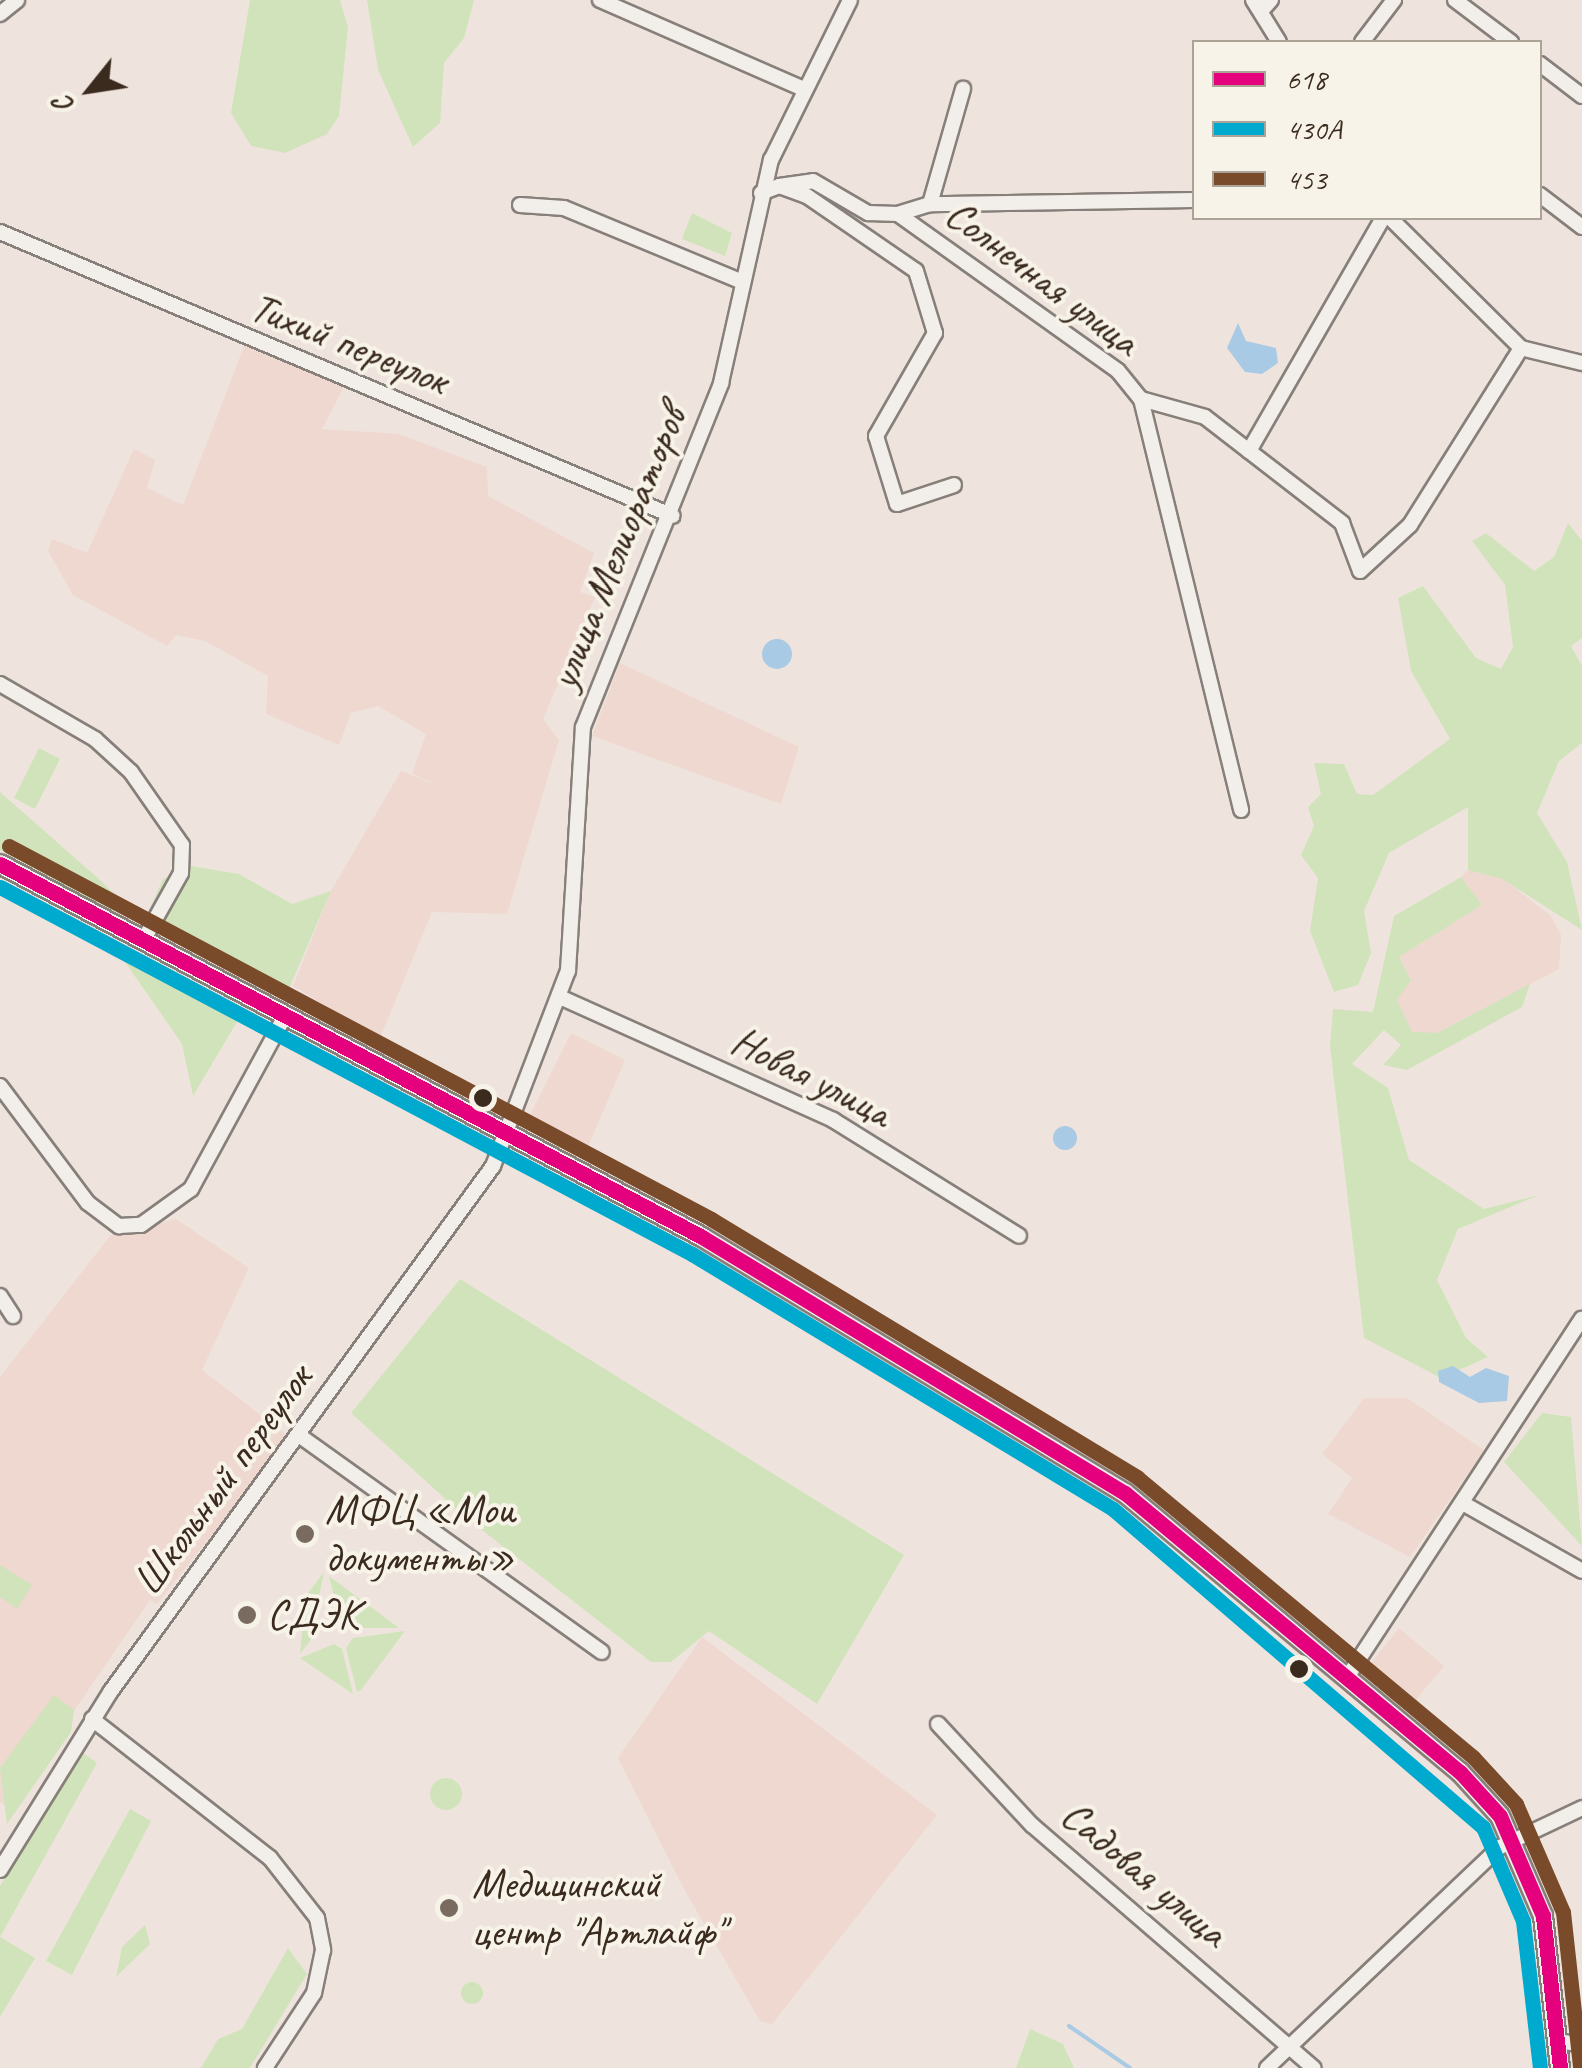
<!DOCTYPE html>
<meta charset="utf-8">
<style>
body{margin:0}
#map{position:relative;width:1582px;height:2068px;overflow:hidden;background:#efe4dd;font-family:Caveat,sans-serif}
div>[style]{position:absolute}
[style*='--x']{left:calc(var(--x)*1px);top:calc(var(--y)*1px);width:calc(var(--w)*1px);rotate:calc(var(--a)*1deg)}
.built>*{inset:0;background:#eed8cf}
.green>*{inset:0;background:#d1e3bb}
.round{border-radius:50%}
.water>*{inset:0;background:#a8cae4}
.stream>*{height:4px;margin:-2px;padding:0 2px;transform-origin:2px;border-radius:2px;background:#a8cae4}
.roads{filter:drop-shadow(2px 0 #877f79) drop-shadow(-2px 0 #877f79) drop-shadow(0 2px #877f79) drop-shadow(0 -2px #877f79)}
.minor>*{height:14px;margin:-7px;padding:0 7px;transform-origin:7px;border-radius:7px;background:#f2efeb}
.major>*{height:18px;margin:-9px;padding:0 9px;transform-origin:9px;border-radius:9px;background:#f2efeb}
.bus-1>*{height:15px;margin:-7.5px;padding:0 7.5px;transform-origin:7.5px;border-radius:7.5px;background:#e5007d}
.bus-2>*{height:15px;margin:-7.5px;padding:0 7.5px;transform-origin:7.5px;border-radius:7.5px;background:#00a9ce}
.bus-3>*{height:15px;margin:-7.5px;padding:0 7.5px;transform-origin:7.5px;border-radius:7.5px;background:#7a4b2a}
.dots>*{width:28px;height:28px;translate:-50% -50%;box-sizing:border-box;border:5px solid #f7f3e8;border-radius:50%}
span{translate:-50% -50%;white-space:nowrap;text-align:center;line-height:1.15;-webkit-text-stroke:8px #f7f3e8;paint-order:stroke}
.street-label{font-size:42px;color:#3b2a1e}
.poi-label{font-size:42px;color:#3b2a1e}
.left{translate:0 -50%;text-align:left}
.legend{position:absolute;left:1192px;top:40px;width:350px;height:180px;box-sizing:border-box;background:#f7f3e8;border:2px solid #aca397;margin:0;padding:12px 18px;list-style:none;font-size:30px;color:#3b2a1e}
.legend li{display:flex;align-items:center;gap:20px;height:50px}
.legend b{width:50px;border:2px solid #aca397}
.north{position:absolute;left:40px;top:40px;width:100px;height:100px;-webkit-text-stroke:8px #f7f3e8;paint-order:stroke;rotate:240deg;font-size:28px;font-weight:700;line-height:40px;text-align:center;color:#3b2a1e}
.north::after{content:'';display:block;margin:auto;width:35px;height:45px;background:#3b2a1e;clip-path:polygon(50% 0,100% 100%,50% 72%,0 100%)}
</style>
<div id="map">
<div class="built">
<i style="clip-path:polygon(245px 344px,347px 381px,322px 429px,399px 434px,487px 467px,488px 496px,594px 553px,580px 592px,595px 597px,543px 719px,559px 740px,507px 914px,432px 912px,380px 1038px,293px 986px,331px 891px,401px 771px,449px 790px,412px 774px,426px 734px,378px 706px,351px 713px,339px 745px,266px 714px,268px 676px,205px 641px,176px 635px,167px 646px,73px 595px,48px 551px,52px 539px,87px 553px,134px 449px,155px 460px,147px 488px,183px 505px)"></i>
<i style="clip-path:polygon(620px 663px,799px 747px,781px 804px,592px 736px)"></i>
<i style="clip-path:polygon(1468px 870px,1502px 878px,1551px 916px,1561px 935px,1559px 969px,1437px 1033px,1412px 1033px,1396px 1000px,1411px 979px,1399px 957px,1482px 905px,1461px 877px)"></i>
<i style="clip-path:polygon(571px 1033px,625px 1060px,585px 1154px,526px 1123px)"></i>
<i style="clip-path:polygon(176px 1219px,249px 1268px,202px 1370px,289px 1437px,157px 1604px,150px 1600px,8px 1807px,0 1802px,0 1377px,110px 1236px)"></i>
<i style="clip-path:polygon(1364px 1398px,1407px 1398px,1484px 1450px,1410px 1557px,1328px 1514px,1352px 1478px,1322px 1454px)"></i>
<i style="clip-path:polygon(1399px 1628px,1444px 1666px,1408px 1709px,1368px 1667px)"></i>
<i style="clip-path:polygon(702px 1637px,937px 1815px,772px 2024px,760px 2021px,684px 1889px,618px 1758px)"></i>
</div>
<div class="green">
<i style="clip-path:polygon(250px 0,340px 0,348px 28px,339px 116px,327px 134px,285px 153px,251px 146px,231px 113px)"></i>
<i style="clip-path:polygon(367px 0,474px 0,464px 38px,444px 63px,440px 123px,413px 147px,378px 70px)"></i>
<i style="clip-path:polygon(692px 213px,732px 233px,725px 256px,682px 239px)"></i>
<i style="clip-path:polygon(1568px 523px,1582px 541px,1582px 638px,1571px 646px,1582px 666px,1582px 743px,1559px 761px,1537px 813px,1567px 862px,1582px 930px,1502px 879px,1468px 870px,1468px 807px,1389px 853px,1364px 911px,1371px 953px,1358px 985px,1334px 992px,1310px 931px,1318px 878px,1301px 855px,1314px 826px,1308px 807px,1321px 794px,1314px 763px,1344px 764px,1357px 794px,1373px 795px,1450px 739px,1411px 671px,1398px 598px,1423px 586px,1476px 658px,1501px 669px,1513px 647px,1505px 585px,1472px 541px,1486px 533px,1534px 571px,1554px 557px)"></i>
<i style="clip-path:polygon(39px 748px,60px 759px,35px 809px,14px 798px)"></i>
<i style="clip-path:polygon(0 792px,100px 880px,127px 906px,113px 912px,0 850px)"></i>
<i style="clip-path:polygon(191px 866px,239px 874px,292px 904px,331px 891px,288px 991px,165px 930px,151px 906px,163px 879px)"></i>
<i style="clip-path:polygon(1461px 877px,1482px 905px,1399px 957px,1411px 980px,1397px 1000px,1412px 1032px,1437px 1033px,1530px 984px,1522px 1007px,1407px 1070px,1383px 1065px,1401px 1045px,1384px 1030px,1352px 1064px,1388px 1088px,1409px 1160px,1484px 1209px,1539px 1195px,1458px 1229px,1437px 1280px,1466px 1338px,1488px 1357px,1441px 1378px,1364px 1338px,1330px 1046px,1333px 1009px,1373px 1012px,1394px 916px)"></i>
<i style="clip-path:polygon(79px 921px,244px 1010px,193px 1096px,182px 1044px,125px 962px,72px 933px)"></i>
<i style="clip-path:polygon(460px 1279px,904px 1555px,817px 1704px,709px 1631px,671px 1662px,651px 1662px,464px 1516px,351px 1413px)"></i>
<i style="clip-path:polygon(1542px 1413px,1571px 1417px,1582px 1546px,1504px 1462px)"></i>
<i style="clip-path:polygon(0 1565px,32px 1585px,17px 1609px,0 1597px)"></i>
<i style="clip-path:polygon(324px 1572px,310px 1641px,300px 1654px,305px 1597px)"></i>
<i style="clip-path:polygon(329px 1576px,399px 1628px,342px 1628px)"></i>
<i style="clip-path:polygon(405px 1631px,361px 1690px,357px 1692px,346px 1648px,353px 1638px)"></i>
<i style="clip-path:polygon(334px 1644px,342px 1649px,353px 1694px,300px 1658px)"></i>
<i style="clip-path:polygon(54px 1695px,74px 1710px,71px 1732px,7px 1824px,0 1768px)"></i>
<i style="clip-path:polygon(80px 1751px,97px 1763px,0 1937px,35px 1958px,0 2017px,0 1886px)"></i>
<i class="round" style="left:430px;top:1778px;width:32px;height:32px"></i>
<i style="clip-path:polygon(130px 1809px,151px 1821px,72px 1975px,46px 1961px)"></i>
<i style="clip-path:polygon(145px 1925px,150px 1944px,116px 1977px,122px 1947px)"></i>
<i style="clip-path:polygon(288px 1948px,307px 1974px,250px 2068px,201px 2068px,218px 2039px,242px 2029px)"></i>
<i class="round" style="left:461px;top:1982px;width:22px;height:22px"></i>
<i style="clip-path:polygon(1030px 2029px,1063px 2044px,1074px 2068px,1016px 2068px)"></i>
</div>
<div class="water">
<i style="clip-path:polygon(1238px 323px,1246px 341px,1276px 348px,1278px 363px,1262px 374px,1245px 372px,1227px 348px)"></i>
<i class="round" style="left:762px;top:639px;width:30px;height:30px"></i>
<i class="round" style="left:1053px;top:1126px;width:24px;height:24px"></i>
<i style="clip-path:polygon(1453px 1366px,1470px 1377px,1486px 1368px,1509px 1376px,1507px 1401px,1479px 1403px,1439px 1382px,1438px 1371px)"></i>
</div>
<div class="stream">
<i style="--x:1069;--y:2026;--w:74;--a:34.5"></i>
</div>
<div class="roads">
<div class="minor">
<i style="--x:600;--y:0;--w:219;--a:23.6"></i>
<i style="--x:1253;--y:0;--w:49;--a:58.2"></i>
<i style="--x:1455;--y:0;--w:70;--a:36.9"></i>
<i style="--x:1261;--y:11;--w:15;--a:-48"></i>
<i style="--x:0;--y:14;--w:22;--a:-39"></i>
<i style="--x:1362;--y:42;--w:53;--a:-52.7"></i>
<i style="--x:1540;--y:64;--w:53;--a:37.3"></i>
<i style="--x:779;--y:186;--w:34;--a:-8"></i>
<i style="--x:813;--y:181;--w:64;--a:30.2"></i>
<i style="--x:868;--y:213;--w:30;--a:2"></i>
<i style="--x:761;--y:193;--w:19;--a:-21"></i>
<i style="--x:779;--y:186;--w:30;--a:20"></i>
<i style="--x:807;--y:196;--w:132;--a:34.5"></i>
<i style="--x:916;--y:271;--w:65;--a:73"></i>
<i style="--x:935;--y:333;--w:119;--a:119.8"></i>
<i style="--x:876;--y:436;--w:71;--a:72.8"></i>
<i style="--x:897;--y:504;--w:60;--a:-18.4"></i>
<i style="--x:1540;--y:195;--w:53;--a:37.3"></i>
<i style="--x:1194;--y:200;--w:264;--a:179.1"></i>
<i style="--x:930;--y:204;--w:34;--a:163"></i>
<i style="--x:898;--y:214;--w:270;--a:35.5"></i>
<i style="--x:1118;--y:371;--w:36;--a:51"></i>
<i style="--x:1141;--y:399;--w:423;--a:76.3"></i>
<i style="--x:930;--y:204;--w:120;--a:-74"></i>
<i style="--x:520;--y:205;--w:44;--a:3.9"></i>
<i style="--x:564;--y:208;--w:194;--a:22.5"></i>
<i style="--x:0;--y:232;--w:730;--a:22.88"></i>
<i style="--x:1521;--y:348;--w:63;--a:13.8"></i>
<i style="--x:1141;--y:399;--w:66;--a:15.7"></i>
<i style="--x:1205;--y:417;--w:56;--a:37.7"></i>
<i style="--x:1249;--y:451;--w:269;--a:-60.1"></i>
<i style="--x:1249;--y:451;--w:118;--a:37.7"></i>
<i style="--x:1342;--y:523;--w:51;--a:69.4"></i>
<i style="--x:1360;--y:571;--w:68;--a:-42.6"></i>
<i style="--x:1410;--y:525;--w:194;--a:-57.9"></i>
<i style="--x:1513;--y:361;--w:15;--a:-58"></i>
<i style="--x:1521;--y:348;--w:185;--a:-135.2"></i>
<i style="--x:0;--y:684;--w:110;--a:30.1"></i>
<i style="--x:95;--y:739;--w:49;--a:42.5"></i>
<i style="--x:131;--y:772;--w:89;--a:55.1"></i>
<i style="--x:182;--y:845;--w:28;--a:92"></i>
<i style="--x:181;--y:873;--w:78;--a:119.2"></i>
<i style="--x:562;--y:998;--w:297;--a:24.2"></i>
<i style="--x:833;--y:1120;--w:219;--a:31.9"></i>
<i style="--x:0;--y:1086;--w:146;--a:53.1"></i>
<i style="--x:88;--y:1203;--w:39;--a:37"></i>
<i style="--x:119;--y:1226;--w:22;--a:-3"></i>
<i style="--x:141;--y:1225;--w:62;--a:-35.8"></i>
<i style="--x:191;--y:1189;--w:195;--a:-61.5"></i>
<i style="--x:0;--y:1296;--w:24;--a:57"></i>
<i style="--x:300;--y:1436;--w:371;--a:35.6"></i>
<i style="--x:1466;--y:1505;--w:133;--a:29.6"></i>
<i style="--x:1348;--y:1676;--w:427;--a:-56.8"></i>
<i style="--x:92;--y:1719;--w:226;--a:38"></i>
<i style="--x:270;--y:1858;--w:76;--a:51.9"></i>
<i style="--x:317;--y:1918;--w:33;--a:79"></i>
<i style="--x:323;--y:1950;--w:44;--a:101.8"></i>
<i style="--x:314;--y:1993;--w:90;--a:123.2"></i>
<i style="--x:938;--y:1724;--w:138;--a:47.1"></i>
<i style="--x:1032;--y:1825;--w:372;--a:40.8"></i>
<i style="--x:0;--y:1870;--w:211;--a:-58.2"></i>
<i style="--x:111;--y:1691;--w:649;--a:-53.96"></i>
<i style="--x:493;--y:1166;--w:209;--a:-69"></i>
<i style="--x:568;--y:971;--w:244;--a:-86.5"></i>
<i style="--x:583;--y:727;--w:371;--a:-68.1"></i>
<i style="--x:721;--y:383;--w:229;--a:-77.4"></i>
<i style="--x:771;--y:160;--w:178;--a:-63.7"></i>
<i style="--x:1558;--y:2041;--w:24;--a:9"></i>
<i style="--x:1267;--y:2068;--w:321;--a:-43.5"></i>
<i style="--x:1500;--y:1847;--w:91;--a:-25.4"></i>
</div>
<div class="major">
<i style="--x:0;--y:864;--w:795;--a:27.98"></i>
<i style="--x:702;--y:1237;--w:494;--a:31.2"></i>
<i style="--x:1125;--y:1493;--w:436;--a:39.8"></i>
<i style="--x:1460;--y:1772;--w:59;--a:47.7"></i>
<i style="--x:1500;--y:1816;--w:109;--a:66.7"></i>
<i style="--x:1543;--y:1916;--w:153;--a:83.6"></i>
</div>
</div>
<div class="bus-1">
<i style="--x:0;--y:864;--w:795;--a:27.98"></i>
<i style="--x:702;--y:1237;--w:494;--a:31.2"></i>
<i style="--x:1125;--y:1493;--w:436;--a:39.8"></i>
<i style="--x:1460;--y:1772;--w:59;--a:47.7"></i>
<i style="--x:1500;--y:1816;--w:109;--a:66.7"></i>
<i style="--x:1543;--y:1916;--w:153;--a:83.6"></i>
</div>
<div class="bus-2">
<i style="--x:0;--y:887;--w:783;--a:27.94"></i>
<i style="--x:692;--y:1254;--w:492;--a:31.2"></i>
<i style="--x:1113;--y:1509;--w:488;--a:40.7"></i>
<i style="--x:1483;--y:1827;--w:102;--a:66.9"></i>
<i style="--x:1523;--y:1921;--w:148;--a:83.4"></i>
</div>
<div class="bus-3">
<i style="--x:9;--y:846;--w:795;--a:27.98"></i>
<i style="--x:711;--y:1219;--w:499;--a:31.2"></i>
<i style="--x:1138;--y:1478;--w:436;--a:39.8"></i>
<i style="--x:1473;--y:1757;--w:64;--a:47.5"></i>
<i style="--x:1516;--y:1804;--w:118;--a:66.5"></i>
<i style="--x:1563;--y:1912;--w:155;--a:83.7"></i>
</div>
<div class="dots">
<i style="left:483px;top:1098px;background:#3b2a1e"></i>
<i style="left:305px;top:1534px;background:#7a6b61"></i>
<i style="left:247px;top:1615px;background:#7a6b61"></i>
<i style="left:1299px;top:1669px;background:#3b2a1e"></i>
<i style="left:449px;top:1908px;background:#7a6b61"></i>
</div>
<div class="street-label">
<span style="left:1042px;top:278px;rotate:37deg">Солнечная улица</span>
<span style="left:349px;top:344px;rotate:22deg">Тихий переулок</span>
<span style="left:618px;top:548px;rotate:-68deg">улица Мелиораторов</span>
<span style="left:811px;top:1077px;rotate:27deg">Новая улица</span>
<span style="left:223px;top:1480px;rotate:-54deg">Школьный переулок</span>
<span style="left:1144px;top:1874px;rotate:40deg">Садовая улица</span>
</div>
<div class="poi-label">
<span class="left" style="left:325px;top:1534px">МФЦ «Мои<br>документы»</span>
<span class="left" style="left:267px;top:1615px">СДЭК</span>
<span class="left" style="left:472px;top:1908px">Медицинский<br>центр "Артлайф"</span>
</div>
<ul class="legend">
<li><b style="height:12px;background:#e5007d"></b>618</li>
<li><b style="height:12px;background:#00a9ce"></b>430А</li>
<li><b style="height:12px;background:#7a4b2a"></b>453</li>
</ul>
<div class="north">С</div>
</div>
